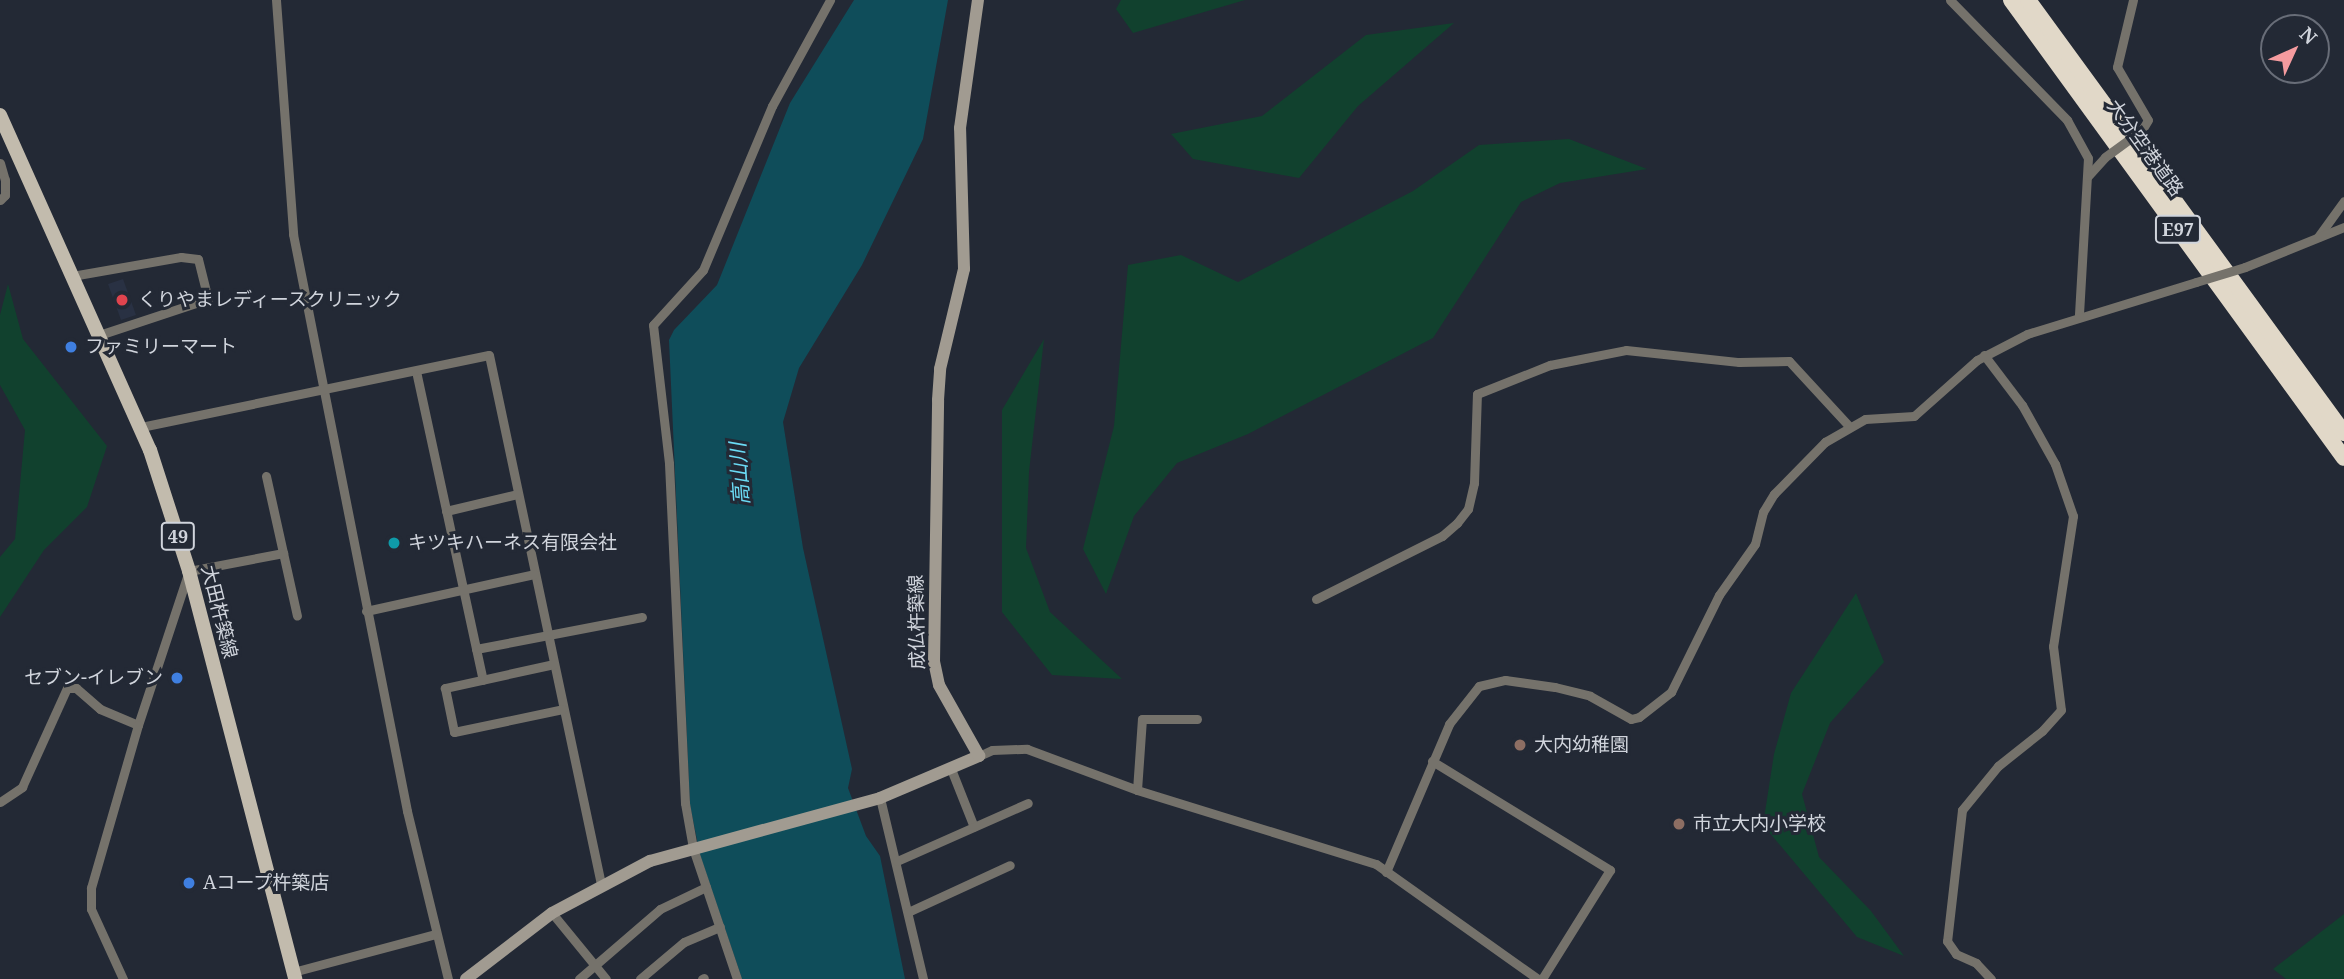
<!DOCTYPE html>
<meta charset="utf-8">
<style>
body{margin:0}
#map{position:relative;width:2344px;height:979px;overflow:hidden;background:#232935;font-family:"Noto Serif","Noto Sans JP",serif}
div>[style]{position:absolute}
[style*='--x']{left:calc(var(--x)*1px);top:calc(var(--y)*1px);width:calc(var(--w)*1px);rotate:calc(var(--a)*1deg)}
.built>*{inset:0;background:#293143}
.green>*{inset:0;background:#11412e}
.water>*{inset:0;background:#0f4d5a}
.street>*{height:9px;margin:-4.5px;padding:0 4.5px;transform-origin:4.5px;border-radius:4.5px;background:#75726b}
.secondary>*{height:12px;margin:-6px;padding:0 6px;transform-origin:6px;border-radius:6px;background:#a19b91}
.primary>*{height:14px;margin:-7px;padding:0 7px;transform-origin:7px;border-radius:7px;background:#c2bbad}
.highway>*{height:16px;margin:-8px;padding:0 8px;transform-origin:8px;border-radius:8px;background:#e1d8c8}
.street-bridge>*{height:9px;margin:-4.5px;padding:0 4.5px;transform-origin:4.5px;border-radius:4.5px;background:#75726b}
.dots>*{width:19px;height:19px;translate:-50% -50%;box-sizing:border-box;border:4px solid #232935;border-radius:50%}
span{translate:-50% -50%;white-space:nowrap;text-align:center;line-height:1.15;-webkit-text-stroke:6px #232935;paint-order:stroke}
.shield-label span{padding:2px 5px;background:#232935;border:2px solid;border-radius:5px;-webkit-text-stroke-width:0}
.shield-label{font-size:18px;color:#d0d4dc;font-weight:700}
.street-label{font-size:19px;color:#d0d4dc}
.poi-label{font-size:19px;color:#d0d4dc}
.left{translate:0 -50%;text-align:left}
.right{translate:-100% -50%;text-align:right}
.water-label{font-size:21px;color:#6bdbf5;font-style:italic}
.north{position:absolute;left:2260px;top:14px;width:70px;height:70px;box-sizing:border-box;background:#232935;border:2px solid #686d78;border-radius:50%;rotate:45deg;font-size:19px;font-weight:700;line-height:28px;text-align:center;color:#d0d4dc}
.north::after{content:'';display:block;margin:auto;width:24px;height:32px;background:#f59b9f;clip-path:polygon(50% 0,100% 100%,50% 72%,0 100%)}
</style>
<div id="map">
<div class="built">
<i style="clip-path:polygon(123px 279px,136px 315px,121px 320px,108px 284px)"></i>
</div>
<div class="green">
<i style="clip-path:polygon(1121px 0,1245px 0,1133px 33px,1116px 9px)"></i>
<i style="clip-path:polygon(1454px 23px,1358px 106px,1299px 178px,1193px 159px,1171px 134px,1262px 116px,1366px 35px)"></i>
<i style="clip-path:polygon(1569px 139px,1647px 169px,1560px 183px,1521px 202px,1433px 338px,1248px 434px,1177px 463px,1134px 516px,1106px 594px,1083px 549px,1114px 426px,1128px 265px,1181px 255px,1238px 282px,1413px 191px,1479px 145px)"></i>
<i style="clip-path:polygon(8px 284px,23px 339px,107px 446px,87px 507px,44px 550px,0 617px,0 557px,15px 539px,25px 430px,0 385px,0 315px)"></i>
<i style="clip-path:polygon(1044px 339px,1029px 472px,1026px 548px,1050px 612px,1122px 679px,1052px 675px,1002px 612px,1002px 410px)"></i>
<i style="clip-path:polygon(1856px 593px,1884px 662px,1830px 723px,1802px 794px,1819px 857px,1871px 911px,1904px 956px,1857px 937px,1763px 825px,1774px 754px,1791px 693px)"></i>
<i style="clip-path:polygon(2344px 914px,2344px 979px,2286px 979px,2273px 969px)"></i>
</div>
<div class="water">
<i style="clip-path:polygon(854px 0,948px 0,923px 139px,862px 265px,799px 368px,783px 422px,803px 548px,852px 769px,848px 788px,866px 836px,880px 856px,905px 979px,742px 979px,700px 855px,690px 805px,669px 340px,674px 330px,717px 285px,790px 103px)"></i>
</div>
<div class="street">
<i style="--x:276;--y:0;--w:235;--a:85.8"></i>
<i style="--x:293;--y:234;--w:588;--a:78.82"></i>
<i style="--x:407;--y:811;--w:173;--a:76.3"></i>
<i style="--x:1950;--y:0;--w:168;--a:45.7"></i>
<i style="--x:2067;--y:120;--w:43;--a:61.1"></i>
<i style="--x:2088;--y:158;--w:158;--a:93.3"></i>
<i style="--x:2133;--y:0;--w:69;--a:103.4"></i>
<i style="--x:2117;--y:67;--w:61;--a:59.7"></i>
<i style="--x:2148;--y:120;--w:12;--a:121"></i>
<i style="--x:0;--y:163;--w:18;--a:74"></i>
<i style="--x:5;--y:180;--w:15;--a:90"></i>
<i style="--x:5;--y:195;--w:7;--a:135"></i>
<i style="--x:2088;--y:176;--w:25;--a:-48"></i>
<i style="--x:2318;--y:237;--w:44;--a:-54.2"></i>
<i style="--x:2245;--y:267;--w:107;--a:-22"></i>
<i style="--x:72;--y:276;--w:111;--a:-9.9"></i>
<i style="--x:181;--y:257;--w:17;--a:7"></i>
<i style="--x:198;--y:259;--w:41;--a:76"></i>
<i style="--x:208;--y:299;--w:115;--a:161.7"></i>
<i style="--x:1984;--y:355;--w:63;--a:52.8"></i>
<i style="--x:2022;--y:405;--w:68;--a:60.8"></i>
<i style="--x:2055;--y:464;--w:55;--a:70.9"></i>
<i style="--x:2073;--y:516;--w:132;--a:98.7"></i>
<i style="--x:2053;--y:646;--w:64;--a:82.9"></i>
<i style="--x:2061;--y:710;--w:28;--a:132"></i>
<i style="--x:2042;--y:731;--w:56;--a:141.5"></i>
<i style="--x:1998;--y:766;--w:57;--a:129.3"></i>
<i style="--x:1962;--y:810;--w:132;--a:96.5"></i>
<i style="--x:1947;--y:941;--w:16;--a:55"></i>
<i style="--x:1956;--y:954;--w:22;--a:24"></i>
<i style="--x:1976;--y:963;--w:22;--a:47"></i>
<i style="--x:416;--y:371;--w:316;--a:77.8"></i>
<i style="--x:141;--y:427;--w:355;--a:-11.7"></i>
<i style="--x:489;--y:355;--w:541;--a:78.05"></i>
<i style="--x:266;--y:476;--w:143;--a:77.5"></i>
<i style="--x:446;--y:511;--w:74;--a:-13.3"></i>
<i style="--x:1316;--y:599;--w:141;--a:-26.6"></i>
<i style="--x:1442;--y:536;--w:20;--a:-41"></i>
<i style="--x:1457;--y:523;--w:18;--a:-52"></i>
<i style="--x:1468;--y:509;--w:27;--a:-77"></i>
<i style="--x:1474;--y:483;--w:89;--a:-88.1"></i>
<i style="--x:1477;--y:394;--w:79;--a:-21.7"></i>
<i style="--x:1550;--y:365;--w:77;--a:-11.2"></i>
<i style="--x:1626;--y:350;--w:114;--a:6.1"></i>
<i style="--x:1739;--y:362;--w:50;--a:-1.1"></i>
<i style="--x:1789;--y:361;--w:87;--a:47.3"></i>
<i style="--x:366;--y:611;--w:172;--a:-12.4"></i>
<i style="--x:476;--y:649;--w:169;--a:-10.9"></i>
<i style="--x:554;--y:664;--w:112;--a:167.6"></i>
<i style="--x:445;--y:688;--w:45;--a:78.4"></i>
<i style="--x:454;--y:732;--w:111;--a:-11.9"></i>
<i style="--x:138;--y:725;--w:162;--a:-71.7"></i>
<i style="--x:189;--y:571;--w:96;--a:-10.8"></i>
<i style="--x:979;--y:756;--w:14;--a:-25"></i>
<i style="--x:992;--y:750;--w:35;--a:-2"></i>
<i style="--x:1027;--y:749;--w:117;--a:20.4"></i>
<i style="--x:1137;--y:790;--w:250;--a:17.2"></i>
<i style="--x:1376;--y:864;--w:199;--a:35.4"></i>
<i style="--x:1432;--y:761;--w:209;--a:31.5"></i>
<i style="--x:1610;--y:870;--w:128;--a:122"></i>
<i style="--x:951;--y:769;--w:62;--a:68.4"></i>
<i style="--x:1137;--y:790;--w:71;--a:-86"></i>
<i style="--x:1142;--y:719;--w:55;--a:0"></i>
<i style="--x:880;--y:798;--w:186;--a:76.6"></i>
<i style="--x:0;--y:802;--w:27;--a:-34"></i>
<i style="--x:22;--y:787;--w:109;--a:-65.6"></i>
<i style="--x:67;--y:688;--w:9;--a:0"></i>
<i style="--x:76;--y:688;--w:32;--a:41"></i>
<i style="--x:100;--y:709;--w:41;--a:22.8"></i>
<i style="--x:138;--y:725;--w:170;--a:106.1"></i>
<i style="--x:91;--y:888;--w:21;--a:90"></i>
<i style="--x:91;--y:909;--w:77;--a:65.4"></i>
<i style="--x:897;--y:861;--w:143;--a:-23.9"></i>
<i style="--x:1386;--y:872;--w:161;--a:-66.9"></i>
<i style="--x:1449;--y:724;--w:48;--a:-51.7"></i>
<i style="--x:1479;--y:686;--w:27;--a:-13"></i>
<i style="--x:1505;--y:680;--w:50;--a:8"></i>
<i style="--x:1555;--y:687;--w:36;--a:14"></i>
<i style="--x:1590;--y:696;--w:47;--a:29.3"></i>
<i style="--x:1631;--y:719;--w:8;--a:-14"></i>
<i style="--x:1639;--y:717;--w:41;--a:-38"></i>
<i style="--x:1671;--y:692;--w:108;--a:-63.7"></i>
<i style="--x:1719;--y:595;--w:62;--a:-54.8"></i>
<i style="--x:1755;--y:544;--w:33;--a:-76"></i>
<i style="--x:1763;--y:512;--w:21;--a:-59"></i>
<i style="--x:1774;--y:494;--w:73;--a:-45.6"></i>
<i style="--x:1825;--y:442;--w:46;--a:-29.9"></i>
<i style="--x:1865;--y:419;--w:49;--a:-3.5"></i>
<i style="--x:1914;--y:416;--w:84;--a:-41.6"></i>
<i style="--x:1977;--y:360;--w:56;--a:-27.5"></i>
<i style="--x:2027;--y:334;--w:177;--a:-17.1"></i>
<i style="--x:908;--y:912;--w:112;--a:-24.7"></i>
<i style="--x:552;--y:913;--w:85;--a:50.7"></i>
<i style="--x:293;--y:972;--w:148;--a:-14.9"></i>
<i style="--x:579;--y:979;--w:107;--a:-40.8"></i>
<i style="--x:660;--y:909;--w:51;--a:-25.6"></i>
<i style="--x:640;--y:979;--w:57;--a:-40.1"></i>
<i style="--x:684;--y:942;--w:39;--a:-23"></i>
<i style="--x:702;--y:979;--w:2;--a:-27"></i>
<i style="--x:737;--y:979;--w:138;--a:-108.6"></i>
<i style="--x:693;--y:848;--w:46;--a:-100.1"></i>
<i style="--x:685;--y:803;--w:340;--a:-92.7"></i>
<i style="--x:669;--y:463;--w:139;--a:-96.6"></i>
<i style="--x:653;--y:325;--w:74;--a:-47.7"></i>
<i style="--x:703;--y:270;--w:178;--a:-67.2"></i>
<i style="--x:772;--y:106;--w:121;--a:-61.3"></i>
</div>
<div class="secondary">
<i style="--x:466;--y:979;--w:108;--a:-37.5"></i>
<i style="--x:552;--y:913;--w:111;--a:-28"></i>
<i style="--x:650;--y:861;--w:238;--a:-15.3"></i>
<i style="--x:880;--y:798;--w:108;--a:-23"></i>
<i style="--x:979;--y:756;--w:81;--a:-119.4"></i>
<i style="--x:939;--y:685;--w:24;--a:-102"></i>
<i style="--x:934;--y:662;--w:262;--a:-89.1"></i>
<i style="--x:938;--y:400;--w:31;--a:-86"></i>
<i style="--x:940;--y:369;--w:103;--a:-76.5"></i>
<i style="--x:964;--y:269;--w:141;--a:-91.6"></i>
<i style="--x:960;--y:128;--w:129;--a:-82"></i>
</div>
<div class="primary">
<i style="--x:0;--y:115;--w:367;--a:65.9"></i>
<i style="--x:150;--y:450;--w:127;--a:72.1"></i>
<i style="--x:189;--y:571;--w:422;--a:75.4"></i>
</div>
<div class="highway">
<i style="--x:2011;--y:0;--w:566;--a:53.98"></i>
<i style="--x:2028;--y:0;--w:536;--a:53.88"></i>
</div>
<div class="street-bridge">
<i style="--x:2105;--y:157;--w:46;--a:-36.1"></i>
<i style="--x:2196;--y:282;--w:51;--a:-17"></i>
</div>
<div class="dots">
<i style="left:122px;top:300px;background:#e0444e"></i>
<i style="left:71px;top:347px;background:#3f7fe0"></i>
<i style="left:394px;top:543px;background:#0f9aa8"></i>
<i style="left:177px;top:678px;background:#3f7fe0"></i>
<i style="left:1520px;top:745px;background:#8d6e63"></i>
<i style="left:1679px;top:824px;background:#8d6e63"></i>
<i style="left:189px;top:883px;background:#3f7fe0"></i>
</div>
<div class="shield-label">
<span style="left:2178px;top:229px">E97</span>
<span style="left:178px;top:536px">49</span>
</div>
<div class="street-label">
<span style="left:2145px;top:148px;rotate:54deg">大分空港道路</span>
<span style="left:219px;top:612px;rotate:76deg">大田杵築線</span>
<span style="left:917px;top:622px;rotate:-91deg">成仏杵築線</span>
</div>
<div class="poi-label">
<span class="left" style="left:138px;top:300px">くりやまレディースクリニック</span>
<span class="left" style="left:85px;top:347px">ファミリーマート</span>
<span class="left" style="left:408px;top:543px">キツキハーネス有限会社</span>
<span class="right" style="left:163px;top:678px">セブン-イレブン</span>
<span class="left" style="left:1534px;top:745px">大内幼稚園</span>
<span class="left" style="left:1693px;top:824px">市立大内小学校</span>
<span class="left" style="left:203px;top:883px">Aコープ杵築店</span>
</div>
<div class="water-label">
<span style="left:739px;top:474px;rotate:-94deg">高山川</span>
</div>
<div class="north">N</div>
</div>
